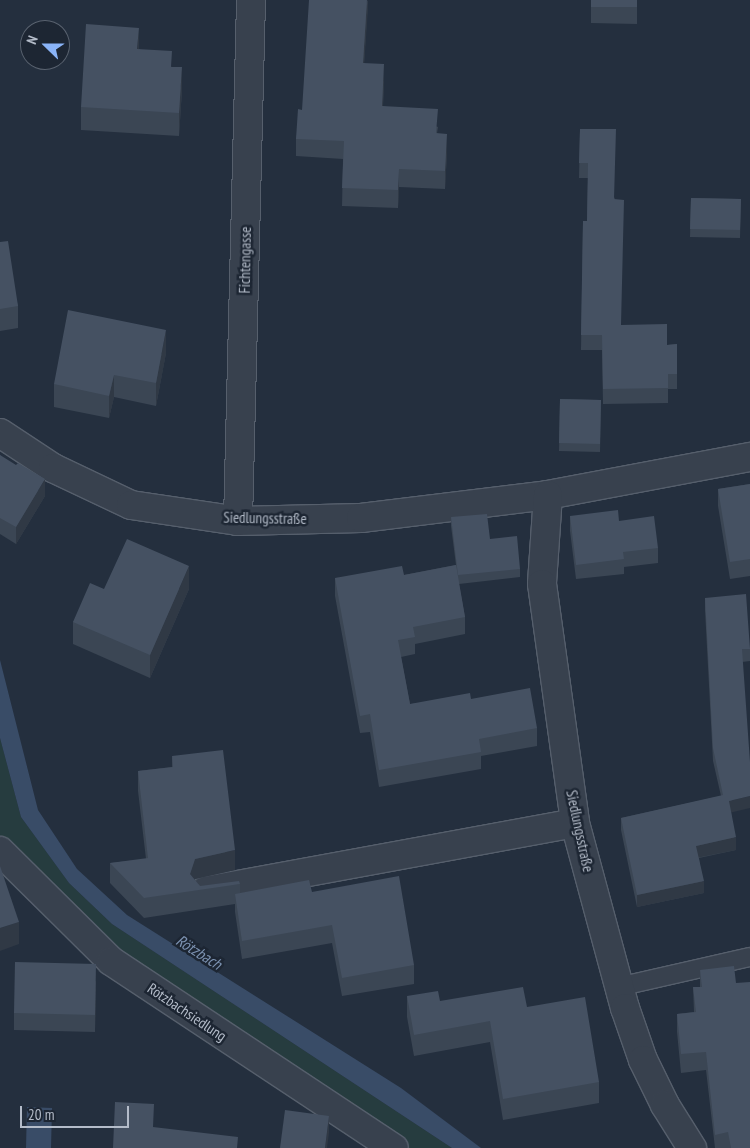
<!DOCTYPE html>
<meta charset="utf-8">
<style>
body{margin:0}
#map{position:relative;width:750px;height:1148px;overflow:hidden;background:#242f3e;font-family:"PT Sans Narrow",sans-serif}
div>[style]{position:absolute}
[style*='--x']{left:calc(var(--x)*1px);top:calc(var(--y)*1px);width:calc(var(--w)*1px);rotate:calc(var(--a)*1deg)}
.green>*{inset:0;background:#263c3f}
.water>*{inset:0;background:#394c67}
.roads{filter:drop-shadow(1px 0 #565f6c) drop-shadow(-1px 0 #565f6c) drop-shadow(0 1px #565f6c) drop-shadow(0 -1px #565f6c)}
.lane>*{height:18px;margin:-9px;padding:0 9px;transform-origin:9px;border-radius:9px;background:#38414e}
.street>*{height:28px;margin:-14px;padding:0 14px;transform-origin:14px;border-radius:14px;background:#38414e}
.wall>*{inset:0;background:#3b4654}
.shaded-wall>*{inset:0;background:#303945}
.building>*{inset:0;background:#455162}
span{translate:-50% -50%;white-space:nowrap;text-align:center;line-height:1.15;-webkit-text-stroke:5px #1d2633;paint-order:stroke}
.street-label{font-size:15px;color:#b4bcc9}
.water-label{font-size:16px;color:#7c92b1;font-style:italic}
.north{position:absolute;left:20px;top:20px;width:50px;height:50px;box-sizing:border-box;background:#1d2633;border:1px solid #59626f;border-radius:50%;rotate:292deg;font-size:14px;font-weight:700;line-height:20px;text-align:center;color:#b4bcc9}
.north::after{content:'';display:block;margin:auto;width:18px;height:22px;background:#8ab4f8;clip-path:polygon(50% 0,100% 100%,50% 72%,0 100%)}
.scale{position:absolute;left:20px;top:1106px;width:109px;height:22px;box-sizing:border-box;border:2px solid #b4bcc9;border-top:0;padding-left:6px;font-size:15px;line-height:18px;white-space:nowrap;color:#b4bcc9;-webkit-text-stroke:4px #1d2633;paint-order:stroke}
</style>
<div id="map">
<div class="green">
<i style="clip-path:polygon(0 738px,21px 817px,69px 883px,112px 924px,452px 1148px,394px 1148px,111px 961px,0 851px)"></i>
</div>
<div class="water">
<i style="clip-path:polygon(0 660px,38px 810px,77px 869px,127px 915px,401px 1088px,481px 1148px,452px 1148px,112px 924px,69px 883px,21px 817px,0 738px)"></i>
<i style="clip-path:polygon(27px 1107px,52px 1108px,51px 1148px,26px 1148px)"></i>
</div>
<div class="roads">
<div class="lane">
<i style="--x:618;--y:987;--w:135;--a:-12.8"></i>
</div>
<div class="street">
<i style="--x:0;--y:433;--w:64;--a:33.4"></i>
<i style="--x:53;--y:468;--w:86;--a:25.4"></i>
<i style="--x:131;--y:505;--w:108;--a:8.5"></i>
<i style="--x:238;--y:521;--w:123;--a:-1.4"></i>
<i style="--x:361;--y:518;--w:188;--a:-7"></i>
<i style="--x:548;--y:495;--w:206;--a:-10.7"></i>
<i style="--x:548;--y:495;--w:89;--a:93.9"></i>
<i style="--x:542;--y:584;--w:241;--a:82.1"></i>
<i style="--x:575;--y:823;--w:192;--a:74.9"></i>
<i style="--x:625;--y:1008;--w:55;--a:70.9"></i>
<i style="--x:643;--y:1060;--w:50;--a:63.9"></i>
<i style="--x:665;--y:1105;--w:51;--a:57.9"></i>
<i style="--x:238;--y:521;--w:521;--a:-88.57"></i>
<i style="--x:0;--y:851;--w:156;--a:44.7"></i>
<i style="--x:111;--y:961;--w:339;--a:33.5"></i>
<i style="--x:205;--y:891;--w:376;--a:-10.4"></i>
</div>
</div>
<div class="wall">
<i style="clip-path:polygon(368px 0,364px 63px,384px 82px,383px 106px,438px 127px,437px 133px,447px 152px,445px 189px,399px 187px,398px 208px,342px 206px,343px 159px,296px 156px,296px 139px,302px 110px)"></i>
<i style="clip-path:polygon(591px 0,637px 0,637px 24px,591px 23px)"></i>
<i style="clip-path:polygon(139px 49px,172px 67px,182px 90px,179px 136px,81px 130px,81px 107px)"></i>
<i style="clip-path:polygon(580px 129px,615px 199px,621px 325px,667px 345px,677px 344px,677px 389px,668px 389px,668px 403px,603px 404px,602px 350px,581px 350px,583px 221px,587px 221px,588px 178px,579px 178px)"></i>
<i style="clip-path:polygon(691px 198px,741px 199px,740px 238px,690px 237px)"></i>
<i style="clip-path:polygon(0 242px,18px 306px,18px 328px,0 331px)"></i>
<i style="clip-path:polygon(166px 353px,156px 406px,114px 397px,109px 418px,54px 407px,54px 384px)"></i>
<i style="clip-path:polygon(560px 399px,601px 400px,600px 452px,559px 451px)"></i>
<i style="clip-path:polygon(0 455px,45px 496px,16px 544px,0 534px)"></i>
<i style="clip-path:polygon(750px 484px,750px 576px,730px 579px,718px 506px,718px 489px)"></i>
<i style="clip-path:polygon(570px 516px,619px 521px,658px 548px,658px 563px,624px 567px,624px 574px,576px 579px,570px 531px)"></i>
<i style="clip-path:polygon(451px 517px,490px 539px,520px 569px,520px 577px,459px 584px,465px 617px,465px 634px,415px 644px,415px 654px,401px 657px,410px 704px,471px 699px,537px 728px,537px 746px,481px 756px,481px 769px,379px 787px,370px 732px,360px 733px,335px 596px,335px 578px,404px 575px,456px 565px,451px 526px)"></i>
<i style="clip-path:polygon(104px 589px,189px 589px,150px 678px,73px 644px,73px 622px)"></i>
<i style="clip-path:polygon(705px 598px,750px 649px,750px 661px,742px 662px,731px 812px,736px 850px,699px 858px,704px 893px,637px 907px,621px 830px,621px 818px,721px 796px,713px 761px,705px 610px)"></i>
<i style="clip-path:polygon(172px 756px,235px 870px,195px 879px,195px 880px,200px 886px,240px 884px,240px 893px,312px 892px,414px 965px,414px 984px,342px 996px,332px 943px,242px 959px,235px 912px,235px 904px,144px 918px,110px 883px,110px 863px,146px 859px,138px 791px,138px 771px,172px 767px)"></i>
<i style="clip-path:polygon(700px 970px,750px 1148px,715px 1148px,706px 1070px,681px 1073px,677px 1032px,677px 1014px,694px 1012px,693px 987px,700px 987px)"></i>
<i style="clip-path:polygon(96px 981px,95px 1032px,14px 1030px,14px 1013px)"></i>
<i style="clip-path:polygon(407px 996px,440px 1001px,527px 1007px,599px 1082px,599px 1103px,503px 1120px,490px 1042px,414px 1056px,407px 1017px)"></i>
</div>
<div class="shaded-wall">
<i style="clip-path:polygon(367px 0,368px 9px,363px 81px,363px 63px)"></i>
<i style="clip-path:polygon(139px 28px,139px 50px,137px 49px)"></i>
<i style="clip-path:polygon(384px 64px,384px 82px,382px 124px,382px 106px)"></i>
<i style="clip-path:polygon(182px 67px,182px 90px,179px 136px,179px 113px)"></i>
<i style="clip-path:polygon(447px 134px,447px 152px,445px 189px,445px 171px)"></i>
<i style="clip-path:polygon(399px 169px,399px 187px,398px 208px,398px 190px)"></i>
<i style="clip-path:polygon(166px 330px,166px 353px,156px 406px,156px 383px)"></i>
<i style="clip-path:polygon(114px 375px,114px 397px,109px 418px,109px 396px)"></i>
<i style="clip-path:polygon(45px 479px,45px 496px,16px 544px,16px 527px)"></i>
<i style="clip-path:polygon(189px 566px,189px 589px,150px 678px,150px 655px)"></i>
<i style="clip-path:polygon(750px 796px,750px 808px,729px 813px,729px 801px)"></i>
<i style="clip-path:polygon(736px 837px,736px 850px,696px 858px,696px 846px)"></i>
<i style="clip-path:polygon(235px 850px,235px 870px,195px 879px,190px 891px,190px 874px,195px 859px)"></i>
<i style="clip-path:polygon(704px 881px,704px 893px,637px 907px,637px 895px)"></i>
<i style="clip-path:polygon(19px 922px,19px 944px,0 951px,0 928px)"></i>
<i style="clip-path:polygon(96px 964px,96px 981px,95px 1032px,95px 1015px)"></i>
<i style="clip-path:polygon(329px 1116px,329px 1133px,327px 1148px,325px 1148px)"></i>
</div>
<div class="building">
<i style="clip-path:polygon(309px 0,367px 0,363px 63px,384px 64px,382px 106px,438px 109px,436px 133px,447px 134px,445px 171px,399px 169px,398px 190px,342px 188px,344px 141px,296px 139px,298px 109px,302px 110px)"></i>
<i style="clip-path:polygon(591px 0,637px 0,637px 7px,591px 7px)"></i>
<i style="clip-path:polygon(86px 24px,139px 28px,137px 49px,172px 51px,171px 67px,182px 67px,179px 113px,81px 107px)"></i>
<i style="clip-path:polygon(580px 129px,616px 129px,614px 199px,624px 200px,621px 325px,667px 324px,667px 345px,677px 344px,677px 374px,668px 374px,668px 388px,603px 389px,602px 335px,581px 335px,583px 221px,587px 221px,588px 163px,579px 163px)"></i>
<i style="clip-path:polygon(691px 198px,741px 199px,740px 230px,690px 229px)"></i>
<i style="clip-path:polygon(8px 241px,18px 306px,0 309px,0 242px)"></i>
<i style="clip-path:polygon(68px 310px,166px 330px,156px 383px,114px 375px,109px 396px,54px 384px)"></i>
<i style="clip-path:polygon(560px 399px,601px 400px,600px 444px,559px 443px)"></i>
<i style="clip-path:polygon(0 455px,16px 465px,18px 463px,45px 479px,16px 527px,0 518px)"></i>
<i style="clip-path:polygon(750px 484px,750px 559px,730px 562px,718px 489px)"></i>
<i style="clip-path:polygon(618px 510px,619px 521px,654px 516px,658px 548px,623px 552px,624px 559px,576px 565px,570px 516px)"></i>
<i style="clip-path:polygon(487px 514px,490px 539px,517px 536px,520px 569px,458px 575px,451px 517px)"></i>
<i style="clip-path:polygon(127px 539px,189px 566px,150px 655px,73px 622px,90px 583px,104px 589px)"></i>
<i style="clip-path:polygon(456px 565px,465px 617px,413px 627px,415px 637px,398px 640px,410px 704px,470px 693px,471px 699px,530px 688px,537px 728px,479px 739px,481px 752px,379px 770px,370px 714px,360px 716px,335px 578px,402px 566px,404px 575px)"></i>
<i style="clip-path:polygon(746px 594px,750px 649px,742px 649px,750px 762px,750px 796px,729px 801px,736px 837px,696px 846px,704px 881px,637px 895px,621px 818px,723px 795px,713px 748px,705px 598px)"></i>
<i style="clip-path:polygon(223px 750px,235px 850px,195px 859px,190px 874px,200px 886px,239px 881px,240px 884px,144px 898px,110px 863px,148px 858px,138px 771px,173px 767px,172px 756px)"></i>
<i style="clip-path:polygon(0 866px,19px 922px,0 928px)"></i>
<i style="clip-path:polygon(399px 876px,414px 965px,342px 978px,332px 925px,242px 941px,235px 894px,309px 880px,312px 892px)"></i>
<i style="clip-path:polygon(15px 962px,96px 964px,95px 1015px,14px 1013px)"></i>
<i style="clip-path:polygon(734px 966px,736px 983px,750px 982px,750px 1148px,731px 1148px,728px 1132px,715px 1135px,706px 1052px,681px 1054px,677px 1014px,696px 1012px,693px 987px,702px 987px,700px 970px)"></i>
<i style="clip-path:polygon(523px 987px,527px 1007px,585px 997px,599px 1082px,503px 1099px,490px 1021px,414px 1035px,407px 996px,438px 991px,440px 1001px)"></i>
<i style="clip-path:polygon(115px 1102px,154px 1104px,153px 1127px,238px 1137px,237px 1148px,113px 1148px)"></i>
<i style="clip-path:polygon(285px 1110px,329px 1116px,325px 1148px,280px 1148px)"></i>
</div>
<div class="street-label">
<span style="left:245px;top:260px;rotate:-89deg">Fichtengasse</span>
<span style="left:265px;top:518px;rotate:1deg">Siedlungsstraße</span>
<span style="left:580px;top:831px;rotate:78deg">Siedlungsstraße</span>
<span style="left:187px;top:1012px;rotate:34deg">Rötzbachsiedlung</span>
</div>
<div class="water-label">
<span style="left:199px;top:952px;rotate:32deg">Rötzbach</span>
</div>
<div class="north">N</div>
<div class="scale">20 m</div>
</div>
